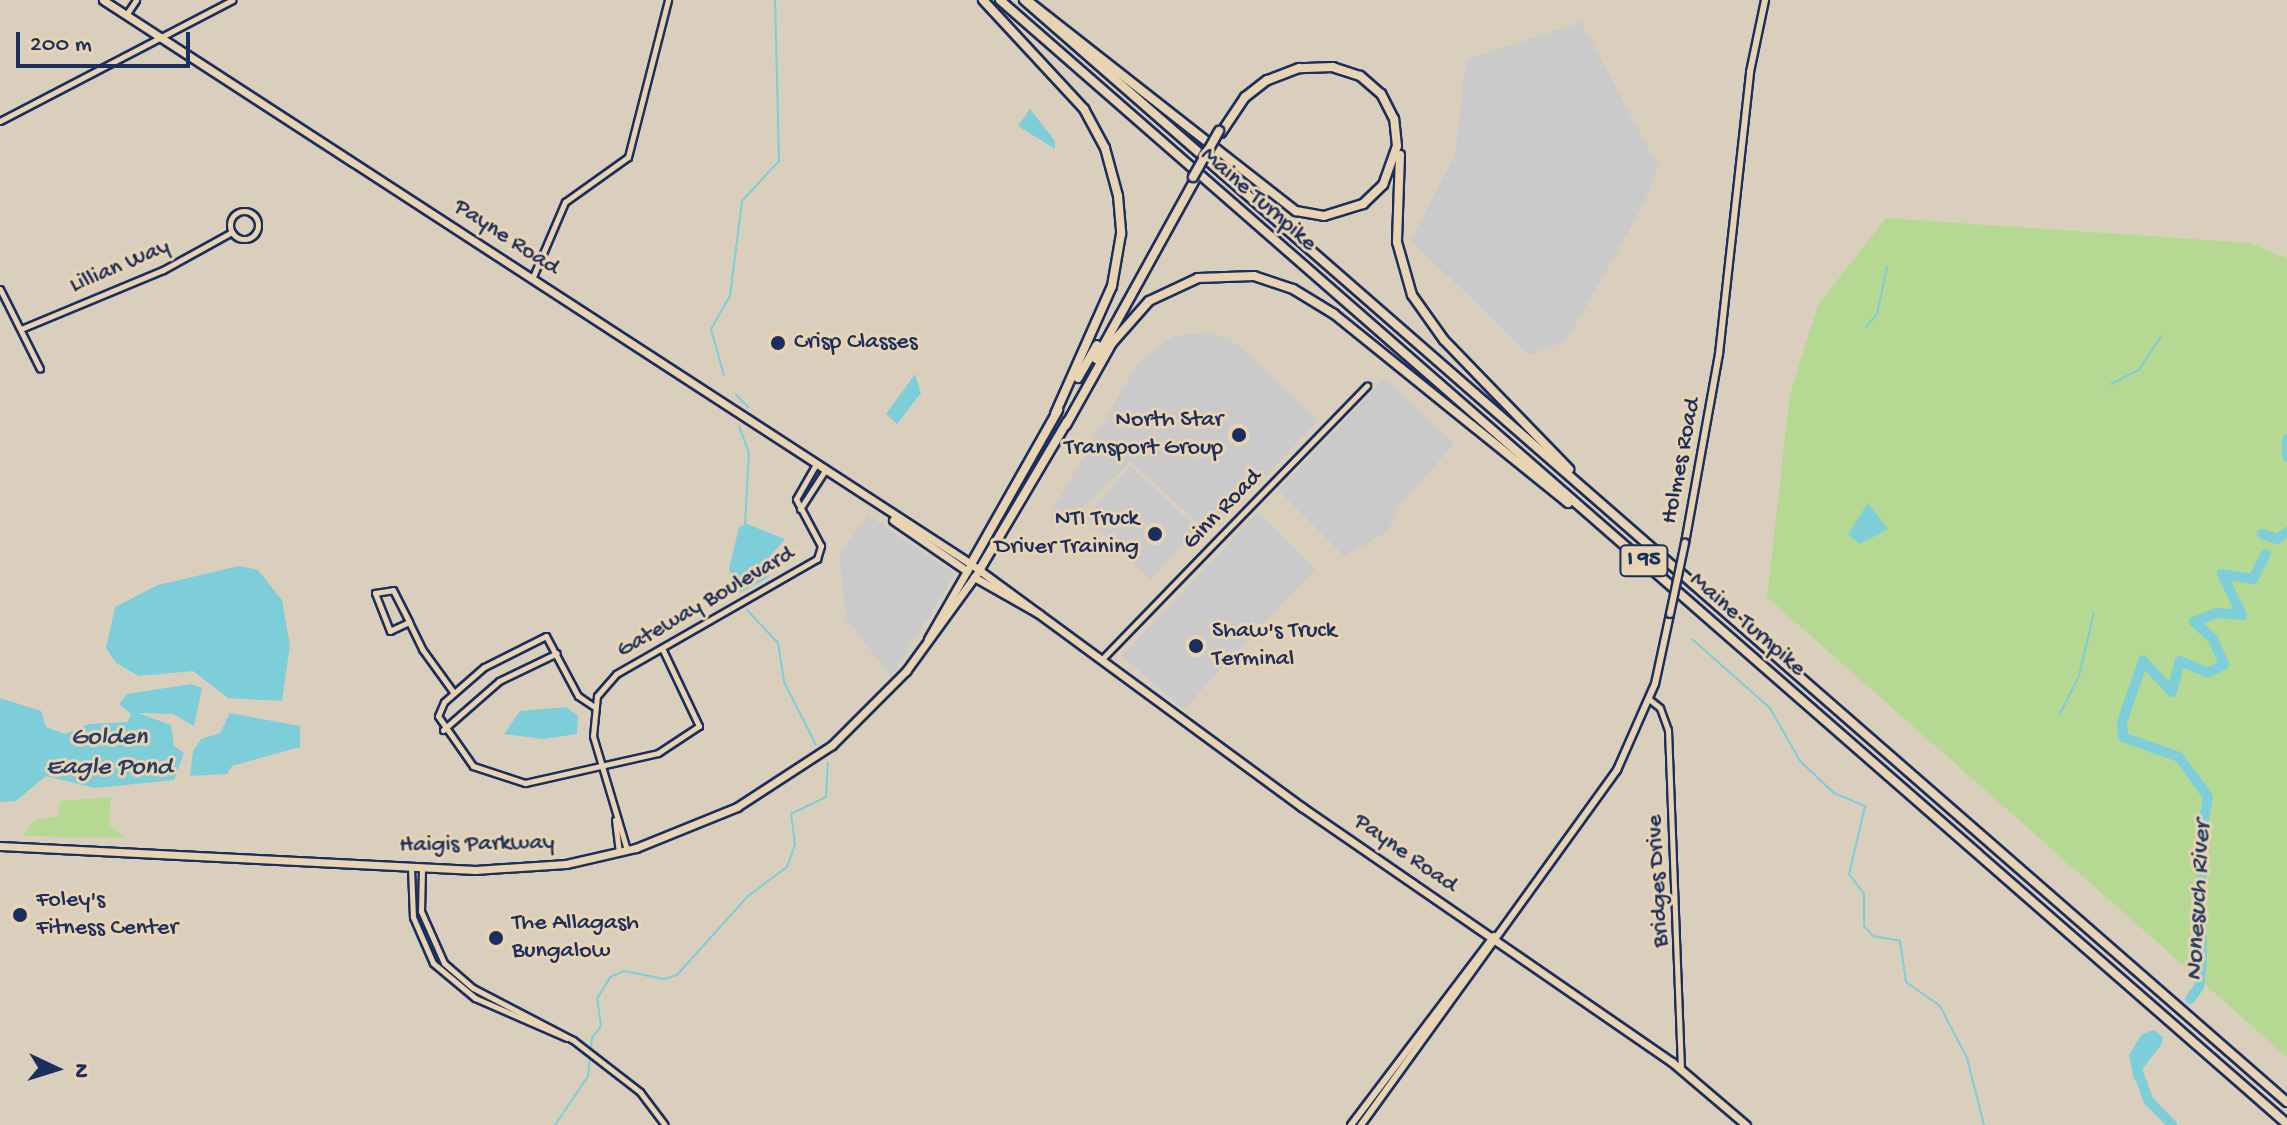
<!DOCTYPE html>
<style>
body{margin:0}
#map{position:relative;width:2287px;height:1125px;overflow:hidden;background:#dacfbd;font-family:"Gochi Hand",sans-serif}
div>[style]{position:absolute}
[style*='--x']{left:calc(var(--x)*1px);top:calc(var(--y)*1px);width:calc(var(--w)*1px);rotate:calc(var(--a)*1deg)}
.built>*{inset:0;background:#cacaca}
.green>*{inset:0;background:#b5d993}
.water>*{inset:0;background:#7eced9}
.stream>*{height:2px;margin:-1px;padding:0 1px;transform-origin:1px;border-radius:1px;background:#7eced9}
.river>*{height:10px;margin:-5px;padding:0 5px;transform-origin:5px;border-radius:5px;background:#7eced9}
.roads{filter:drop-shadow(2px 0 #1b2f5e) drop-shadow(-2px 0 #1b2f5e) drop-shadow(0 2px #1b2f5e) drop-shadow(0 -2px #1b2f5e)}
.minor>*{height:5px;margin:-2.5px;padding:0 2.5px;transform-origin:2.5px;border-radius:2.5px;background:#e8d3b2}
.minor>.ring{margin:-2.5px;padding:0;box-sizing:content-box;background:none;border:5px solid #e8d3b2;border-radius:50%}
.tertiary>*{height:6px;margin:-3px;padding:0 3px;transform-origin:3px;border-radius:3px;background:#e8d3b2}
.secondary>*{height:7px;margin:-3.5px;padding:0 3.5px;transform-origin:3.5px;border-radius:3.5px;background:#e8d3b2}
.primary>*{height:7px;margin:-3.5px;padding:0 3.5px;transform-origin:3.5px;border-radius:3.5px;background:#e8d3b2}
.motorway>*{height:8px;margin:-4px;padding:0 4px;transform-origin:4px;border-radius:4px;background:#e8d3b2}
.bridges{filter:drop-shadow(2px 0 #1b2f5e) drop-shadow(-2px 0 #1b2f5e) drop-shadow(0 2px #1b2f5e) drop-shadow(0 -2px #1b2f5e)}
.tertiary-bridge>*{height:6px;margin:-3px;padding:0 3px;transform-origin:3px;border-radius:3px;background:#e8d3b2}
.motorway-bridge>*{height:8px;margin:-4px;padding:0 4px;transform-origin:4px;border-radius:4px;background:#e8d3b2}
.dots>*{width:22px;height:22px;translate:-50% -50%;box-sizing:border-box;border:4px solid #e8d3b2;border-radius:50%}
span{translate:-50% -50%;white-space:nowrap;text-align:center;line-height:1.15;-webkit-text-stroke:6px #e8d3b2;paint-order:stroke}
.shield-label span{padding:2px 6px;background:#e8d3b2;border:2px solid;border-radius:6px;-webkit-text-stroke-width:0}
.shield-label{font-size:22px;color:#1b2f5e;font-weight:700}
.street-label{font-size:24px;color:#1b2f5e}
.poi-label{font-size:24px;color:#1b2f5e}
.left{translate:0 -50%;text-align:left}
.right{translate:-100% -50%;text-align:right}
.water-label{font-size:26px;color:#253f6a;font-style:italic}
.north{position:absolute;left:16px;top:1029px;width:80px;height:80px;-webkit-text-stroke:6px #e8d3b2;paint-order:stroke;rotate:94deg;font-size:22px;font-weight:700;line-height:32px;text-align:center;color:#1b2f5e}
.north::after{content:'';display:block;margin:auto;width:28px;height:36px;background:#1b2f5e;clip-path:polygon(50% 0,100% 100%,50% 72%,0 100%)}
.scale{position:absolute;left:16px;top:32px;width:174px;height:36px;box-sizing:border-box;border:4px solid #1b2f5e;border-top:0;padding-left:10px;font-size:24px;line-height:28px;white-space:nowrap;color:#1b2f5e;-webkit-text-stroke:6px #e8d3b2;paint-order:stroke}
</style>
<div id="map">
<div class="built">
<i style="clip-path:polygon(1581px 22px,1658px 166px,1645px 202px,1566px 341px,1529px 355px,1411px 240px,1455px 155px,1466px 60px)"></i>
<i style="clip-path:polygon(1211px 332px,1239px 345px,1318px 421px,1210px 534px,1131px 462px,1062px 527px,1050px 515px,1138px 362px,1174px 336px)"></i>
<i style="clip-path:polygon(1385px 378px,1454px 444px,1401px 504px,1388px 531px,1344px 556px,1278px 490px)"></i>
<i style="clip-path:polygon(1130px 466px,1197px 528px,1151px 580px,1086px 518px)"></i>
<i style="clip-path:polygon(1258px 512px,1315px 569px,1184px 709px,1122px 656px)"></i>
<i style="clip-path:polygon(868px 515px,955px 574px,891px 677px,846px 618px,839px 555px)"></i>
</div>
<div class="green">
<i style="clip-path:polygon(1886px 218px,2250px 243px,2287px 259px,2287px 1057px,1767px 597px,1790px 394px,1818px 305px)"></i>
<i style="clip-path:polygon(111px 797px,109px 825px,127px 838px,23px 836px,34px 820px,58px 816px,60px 801px)"></i>
</div>
<div class="water">
<i style="clip-path:polygon(1030px 109px,1055px 141px,1055px 149px,1018px 126px)"></i>
<i style="clip-path:polygon(915px 374px,921px 393px,897px 424px,886px 414px)"></i>
<i style="clip-path:polygon(1868px 503px,1888px 529px,1860px 544px,1848px 534px)"></i>
<i style="clip-path:polygon(747px 524px,785px 539px,768px 559px,769px 577px,740px 593px,729px 569px,739px 527px)"></i>
<i style="clip-path:polygon(239px 566px,258px 570px,282px 600px,290px 645px,282px 701px,228px 698px,193px 671px,139px 676px,116px 663px,106px 648px,115px 607px,158px 585px)"></i>
<i style="clip-path:polygon(191px 684px,202px 688px,194px 726px,173px 714px,138px 713px,171px 725px,174px 746px,184px 753px,174px 780px,95px 788px,46px 776px,16px 801px,0 802px,0 698px,41px 711px,46px 727px,65px 734px,89px 724px,128px 722px,131px 714px,119px 704px,127px 694px)"></i>
<i style="clip-path:polygon(566px 707px,578px 716px,577px 734px,543px 739px,504px 734px,520px 711px)"></i>
<i style="clip-path:polygon(230px 713px,300px 726px,300px 747px,232px 766px,227px 774px,190px 776px,193px 751px,201px 739px,220px 733px)"></i>
<i style="clip-path:polygon(2154px 1030px,2163px 1037px,2161px 1045px,2134px 1080px,2129px 1055px,2142px 1034px)"></i>
</div>
<div class="stream">
<i style="--x:1866;--y:327;--w:17;--a:-50"></i>
<i style="--x:1877;--y:314;--w:48;--a:-78"></i>
<i style="--x:724;--y:375;--w:48;--a:-105.8"></i>
<i style="--x:711;--y:329;--w:38;--a:-60"></i>
<i style="--x:730;--y:296;--w:96;--a:-82.8"></i>
<i style="--x:742;--y:201;--w:54;--a:-47.2"></i>
<i style="--x:779;--y:161;--w:161;--a:-91.4"></i>
<i style="--x:2111;--y:384;--w:31;--a:-27"></i>
<i style="--x:2139;--y:370;--w:40;--a:-57.1"></i>
<i style="--x:736;--y:395;--w:17;--a:45"></i>
<i style="--x:739;--y:426;--w:29;--a:70"></i>
<i style="--x:749;--y:453;--w:72;--a:93.2"></i>
<i style="--x:747;--y:610;--w:45;--a:46.8"></i>
<i style="--x:778;--y:643;--w:39;--a:81"></i>
<i style="--x:784;--y:682;--w:71;--a:63.1"></i>
<i style="--x:1692;--y:639;--w:104;--a:41.5"></i>
<i style="--x:1770;--y:708;--w:61;--a:60.5"></i>
<i style="--x:1800;--y:761;--w:47;--a:43.3"></i>
<i style="--x:1834;--y:793;--w:34;--a:23"></i>
<i style="--x:1865;--y:806;--w:70;--a:103.2"></i>
<i style="--x:1849;--y:874;--w:25;--a:53"></i>
<i style="--x:1864;--y:894;--w:32;--a:90"></i>
<i style="--x:1864;--y:926;--w:13;--a:48"></i>
<i style="--x:1873;--y:936;--w:27;--a:10"></i>
<i style="--x:1900;--y:941;--w:41;--a:81.7"></i>
<i style="--x:1906;--y:982;--w:42;--a:35.2"></i>
<i style="--x:1940;--y:1006;--w:59;--a:62.6"></i>
<i style="--x:1967;--y:1058;--w:69;--a:75.8"></i>
<i style="--x:2060;--y:714;--w:42;--a:-63.4"></i>
<i style="--x:2079;--y:676;--w:66;--a:-76.8"></i>
<i style="--x:555;--y:1125;--w:59;--a:-56"></i>
<i style="--x:588;--y:1076;--w:38;--a:-84"></i>
<i style="--x:592;--y:1038;--w:15;--a:-53"></i>
<i style="--x:601;--y:1026;--w:27;--a:-98"></i>
<i style="--x:597;--y:999;--w:26;--a:-59"></i>
<i style="--x:610;--y:977;--w:15;--a:-23"></i>
<i style="--x:624;--y:971;--w:41;--a:11.3"></i>
<i style="--x:664;--y:979;--w:14;--a:-17"></i>
<i style="--x:677;--y:975;--w:106;--a:-48.1"></i>
<i style="--x:748;--y:896;--w:49;--a:-36.6"></i>
<i style="--x:787;--y:867;--w:23;--a:-70"></i>
<i style="--x:795;--y:845;--w:31;--a:-97"></i>
<i style="--x:791;--y:814;--w:39;--a:-26"></i>
<i style="--x:826;--y:797;--w:34;--a:-87"></i>
</div>
<div class="river">
<i style="--x:2287;--y:439;--w:18;--a:90"></i>
<i style="--x:2262;--y:534;--w:16;--a:18"></i>
<i style="--x:2277;--y:539;--w:12;--a:-35"></i>
<i style="--x:2190;--y:999;--w:15;--a:-53"></i>
<i style="--x:2199;--y:987;--w:25;--a:-83"></i>
<i style="--x:2202;--y:962;--w:125;--a:-90.5"></i>
<i style="--x:2201;--y:837;--w:41;--a:-80.1"></i>
<i style="--x:2208;--y:797;--w:49;--a:-125.9"></i>
<i style="--x:2179;--y:757;--w:59;--a:-160.3"></i>
<i style="--x:2123;--y:737;--w:15;--a:-94"></i>
<i style="--x:2122;--y:722;--w:65;--a:-71"></i>
<i style="--x:2143;--y:661;--w:42;--a:46.9"></i>
<i style="--x:2172;--y:692;--w:32;--a:-76"></i>
<i style="--x:2180;--y:661;--w:30;--a:23"></i>
<i style="--x:2208;--y:673;--w:18;--a:-29"></i>
<i style="--x:2224;--y:664;--w:27;--a:-114"></i>
<i style="--x:2213;--y:639;--w:25;--a:-138"></i>
<i style="--x:2194;--y:622;--w:24;--a:-22"></i>
<i style="--x:2216;--y:613;--w:26;--a:4"></i>
<i style="--x:2242;--y:615;--w:46;--a:-116"></i>
<i style="--x:2222;--y:574;--w:31;--a:9"></i>
<i style="--x:2253;--y:579;--w:28;--a:-63"></i>
<i style="--x:2137;--y:1069;--w:33;--a:70"></i>
<i style="--x:2148;--y:1100;--w:35;--a:46"></i>
</div>
<div class="roads">
<div class="minor">
<i style="--x:126;--y:15;--w:18;--a:-56"></i>
<i style="--x:0;--y:121;--w:262;--a:-27.5"></i>
<i class="ring" style="left:230px;top:211px;width:23px;height:23px"></i>
<i style="--x:532;--y:279;--w:84;--a:-66.8"></i>
<i style="--x:565;--y:202;--w:77;--a:-35.5"></i>
<i style="--x:628;--y:157;--w:162;--a:-75.7"></i>
<i style="--x:0;--y:289;--w:89;--a:63.4"></i>
<i style="--x:21;--y:329;--w:154;--a:-22.6"></i>
<i style="--x:163;--y:270;--w:77;--a:-28.9"></i>
<i style="--x:800;--y:509;--w:44;--a:-57"></i>
<i style="--x:409;--y:622;--w:21;--a:155"></i>
<i style="--x:390;--y:631;--w:41;--a:-111.5"></i>
<i style="--x:375;--y:593;--w:18;--a:-9"></i>
<i style="--x:393;--y:590;--w:36;--a:63"></i>
<i style="--x:409;--y:622;--w:30;--a:64"></i>
<i style="--x:422;--y:649;--w:54;--a:54"></i>
<i style="--x:1104;--y:657;--w:378;--a:-45.9"></i>
<i style="--x:1649;--y:699;--w:14;--a:39"></i>
<i style="--x:1660;--y:708;--w:23;--a:70"></i>
<i style="--x:1668;--y:730;--w:339;--a:87.8"></i>
<i style="--x:593;--y:706;--w:18;--a:-146"></i>
<i style="--x:578;--y:696;--w:68;--a:-118.1"></i>
<i style="--x:546;--y:636;--w:69;--a:153.4"></i>
<i style="--x:484;--y:667;--w:53;--a:138.8"></i>
<i style="--x:444;--y:702;--w:15;--a:113"></i>
<i style="--x:438;--y:716;--w:61;--a:55"></i>
<i style="--x:473;--y:766;--w:55;--a:18.1"></i>
<i style="--x:525;--y:783;--w:136;--a:-12.7"></i>
<i style="--x:658;--y:753;--w:49;--a:-33.4"></i>
<i style="--x:699;--y:726;--w:86;--a:-115.4"></i>
<i style="--x:443;--y:730;--w:74;--a:-41.2"></i>
<i style="--x:499;--y:681;--w:64;--a:-25.8"></i>
<i style="--x:615;--y:820;--w:32;--a:83"></i>
<i style="--x:627;--y:850;--w:119;--a:-106.6"></i>
<i style="--x:593;--y:736;--w:40;--a:-84.3"></i>
<i style="--x:597;--y:696;--w:29;--a:-49"></i>
<i style="--x:616;--y:674;--w:232;--a:-29.8"></i>
<i style="--x:817;--y:559;--w:14;--a:-73"></i>
<i style="--x:821;--y:546;--w:53;--a:-118"></i>
<i style="--x:796;--y:499;--w:38;--a:-60"></i>
<i style="--x:411;--y:868;--w:49;--a:87.7"></i>
<i style="--x:413;--y:917;--w:50;--a:66.5"></i>
<i style="--x:433;--y:963;--w:55;--a:39.8"></i>
<i style="--x:475;--y:998;--w:100;--a:23.5"></i>
<i style="--x:422;--y:868;--w:43;--a:91.3"></i>
<i style="--x:421;--y:911;--w:57;--a:66.1"></i>
<i style="--x:444;--y:963;--w:38;--a:41"></i>
<i style="--x:473;--y:988;--w:113;--a:27.5"></i>
<i style="--x:573;--y:1040;--w:85;--a:37.8"></i>
<i style="--x:640;--y:1092;--w:41;--a:52.9"></i>
</div>
<div class="tertiary">
<i style="--x:1685;--y:543;--w:192;--a:-79.8"></i>
<i style="--x:1719;--y:354;--w:284;--a:-83.7"></i>
<i style="--x:1750;--y:72;--w:74;--a:-78.2"></i>
<i style="--x:1351;--y:1125;--w:237;--a:-52.9"></i>
<i style="--x:1361;--y:1125;--w:438;--a:-54.2"></i>
<i style="--x:1617;--y:770;--w:94;--a:-66.2"></i>
<i style="--x:1655;--y:684;--w:72;--a:-77.9"></i>
</div>
<div class="secondary">
<i style="--x:103;--y:0;--w:1035;--a:33.01"></i>
<i style="--x:893;--y:520;--w:90;--a:34.6"></i>
</div>
<div class="primary">
<i style="--x:974;--y:577;--w:75;--a:29.6"></i>
<i style="--x:928;--y:639;--w:86;--a:-60.2"></i>
<i style="--x:971;--y:564;--w:411;--a:36.3"></i>
<i style="--x:1302;--y:807;--w:449;--a:34.6"></i>
<i style="--x:1672;--y:1062;--w:97;--a:40.4"></i>
<i style="--x:0;--y:846;--w:476;--a:2.9"></i>
<i style="--x:475;--y:870;--w:91;--a:-3.8"></i>
<i style="--x:566;--y:864;--w:72;--a:-12.9"></i>
<i style="--x:636;--y:848;--w:109;--a:-22.1"></i>
<i style="--x:737;--y:807;--w:113;--a:-33.1"></i>
<i style="--x:832;--y:745;--w:105;--a:-45"></i>
<i style="--x:906;--y:671;--w:126;--a:-54"></i>
</div>
<div class="motorway">
<i style="--x:983;--y:0;--w:149;--a:47.2"></i>
<i style="--x:1084;--y:109;--w:44;--a:61.7"></i>
<i style="--x:1105;--y:148;--w:50;--a:74.8"></i>
<i style="--x:1118;--y:196;--w:38;--a:85"></i>
<i style="--x:1121;--y:234;--w:53;--a:99.8"></i>
<i style="--x:1112;--y:286;--w:140;--a:114"></i>
<i style="--x:1000;--y:0;--w:1709;--a:41.13"></i>
<i style="--x:1024;--y:0;--w:1676;--a:41.11"></i>
<i style="--x:1029;--y:2;--w:339;--a:38.1"></i>
<i style="--x:1296;--y:211;--w:28;--a:10"></i>
<i style="--x:1324;--y:216;--w:41;--a:-17.1"></i>
<i style="--x:1363;--y:204;--w:28;--a:-44"></i>
<i style="--x:1383;--y:185;--w:41;--a:-70.3"></i>
<i style="--x:1397;--y:146;--w:27;--a:-96"></i>
<i style="--x:1394;--y:119;--w:28;--a:-117"></i>
<i style="--x:1381;--y:94;--w:28;--a:-139"></i>
<i style="--x:1360;--y:76;--w:28;--a:-162"></i>
<i style="--x:1333;--y:67;--w:34;--a:178"></i>
<i style="--x:1299;--y:68;--w:34;--a:159"></i>
<i style="--x:1267;--y:80;--w:28;--a:142"></i>
<i style="--x:1245;--y:97;--w:43;--a:123.7"></i>
<i style="--x:1400;--y:155;--w:87;--a:92"></i>
<i style="--x:1397;--y:242;--w:55;--a:74.2"></i>
<i style="--x:1412;--y:295;--w:55;--a:54.6"></i>
<i style="--x:1444;--y:340;--w:180;--a:45.9"></i>
<i style="--x:1096;--y:359;--w:207;--a:-61.1"></i>
<i style="--x:1078;--y:378;--w:38;--a:-60"></i>
<i style="--x:1066;--y:425;--w:94;--a:-60.7"></i>
<i style="--x:1112;--y:343;--w:56;--a:-48.6"></i>
<i style="--x:1149;--y:301;--w:54;--a:-25.1"></i>
<i style="--x:1198;--y:278;--w:56;--a:-2"></i>
<i style="--x:1254;--y:276;--w:41;--a:18.4"></i>
<i style="--x:1293;--y:289;--w:48;--a:31.4"></i>
<i style="--x:1334;--y:314;--w:301;--a:38.9"></i>
<i style="--x:971;--y:564;--w:177;--a:-60.5"></i>
<i style="--x:980;--y:569;--w:171;--a:-59.4"></i>
</div>
</div>
<div class="bridges">
<div class="tertiary-bridge">
<i style="--x:1670;--y:614;--w:73;--a:-78.1"></i>
</div>
<div class="motorway-bridge">
<i style="--x:1193;--y:177;--w:53;--a:-60.5"></i>
</div>
</div>
<div class="dots">
<i style="left:778px;top:343px;background:#1b2f5e"></i>
<i style="left:1239px;top:435px;background:#1b2f5e"></i>
<i style="left:1155px;top:534px;background:#1b2f5e"></i>
<i style="left:1196px;top:646px;background:#1b2f5e"></i>
<i style="left:20px;top:915px;background:#1b2f5e"></i>
<i style="left:496px;top:938px;background:#1b2f5e"></i>
</div>
<div class="shield-label">
<span style="left:1644px;top:561px">I 95</span>
</div>
<div class="street-label">
<span style="left:1258px;top:200px;rotate:41deg">Maine Turnpike</span>
<span style="left:506px;top:238px;rotate:33deg">Payne Road</span>
<span style="left:120px;top:267px;rotate:-23deg">Lillian Way</span>
<span style="left:1682px;top:461px;rotate:-79deg">Holmes Road</span>
<span style="left:1223px;top:510px;rotate:-46deg">Ginn Road</span>
<span style="left:706px;top:603px;rotate:-30deg">Gateway Boulevard</span>
<span style="left:1747px;top:625px;rotate:41deg">Maine Turnpike</span>
<span style="left:477px;top:845px;rotate:-1deg">Haigis Parkway</span>
<span style="left:1405px;top:854px;rotate:35deg">Payne Road</span>
<span style="left:1659px;top:881px;rotate:-93deg">Bridges Drive</span>
</div>
<div class="poi-label">
<span class="left" style="left:794px;top:343px">Crisp Classes</span>
<span class="right" style="left:1223px;top:435px">North Star<br>Transport Group</span>
<span class="right" style="left:1139px;top:534px">NTI Truck<br>Driver Training</span>
<span class="left" style="left:1212px;top:646px">Shaw's Truck<br>Terminal</span>
<span class="left" style="left:36px;top:915px">Foley's<br>Fitness Center</span>
<span class="left" style="left:512px;top:938px">The Allagash<br>Bungalow</span>
</div>
<div class="water-label">
<span style="left:109px;top:754px">Golden<br>Eagle Pond</span>
<span style="left:2200px;top:901px;rotate:-87deg">Nonesuch River</span>
</div>
<div class="north">N</div>
<div class="scale">200 m</div>
</div>
